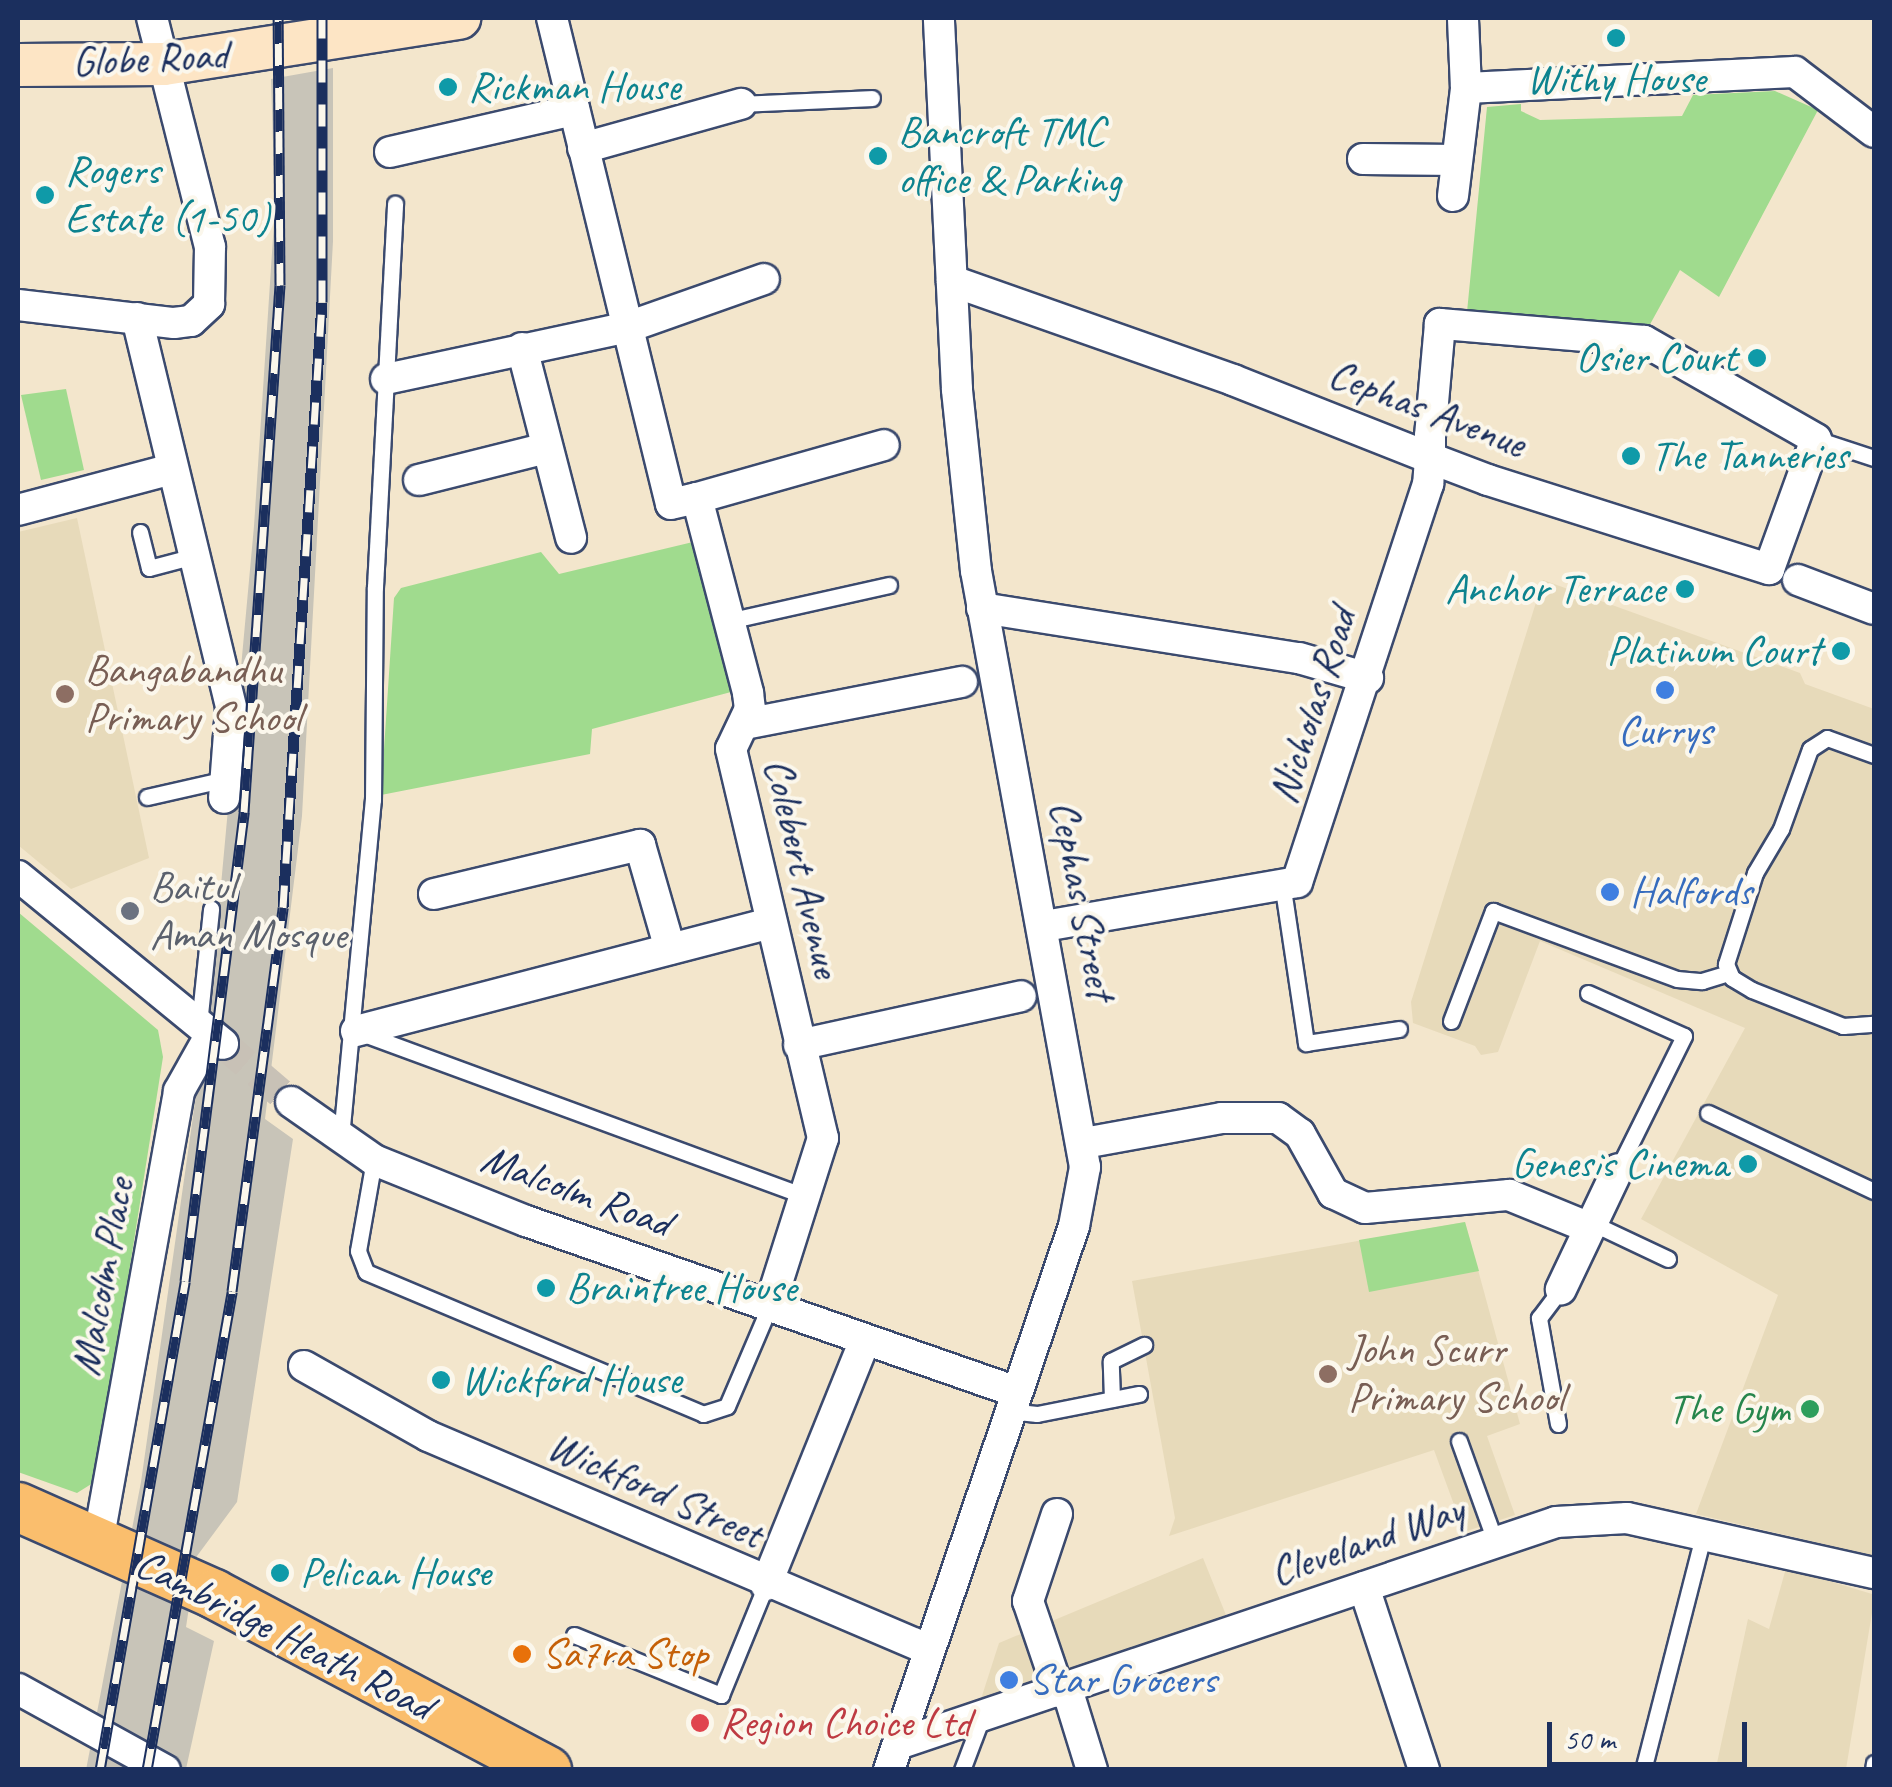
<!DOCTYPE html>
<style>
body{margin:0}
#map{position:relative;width:1892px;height:1787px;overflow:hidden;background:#f3e6cc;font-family:Caveat,sans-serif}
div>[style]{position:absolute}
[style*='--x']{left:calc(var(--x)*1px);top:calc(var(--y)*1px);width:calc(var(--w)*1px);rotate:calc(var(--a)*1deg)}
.built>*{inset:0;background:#e7daba}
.industrial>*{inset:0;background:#c8c4b8}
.green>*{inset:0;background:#a0db8e}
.street-tunnel>*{height:30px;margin-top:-15px;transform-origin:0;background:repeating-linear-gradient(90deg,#c8c1b6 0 30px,transparent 0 45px)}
.roads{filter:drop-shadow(2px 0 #3b4a6e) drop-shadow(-2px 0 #3b4a6e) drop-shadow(0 2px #3b4a6e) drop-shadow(0 -2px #3b4a6e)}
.lane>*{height:15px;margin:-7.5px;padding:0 7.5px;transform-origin:7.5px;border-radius:7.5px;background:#fff}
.street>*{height:30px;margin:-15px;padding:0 15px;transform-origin:15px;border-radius:15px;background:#fff}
.secondary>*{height:42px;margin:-21px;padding:0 21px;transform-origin:21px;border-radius:21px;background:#fde5c5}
.primary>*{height:48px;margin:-24px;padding:0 24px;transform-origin:24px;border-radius:24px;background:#fabe6d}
.rail>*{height:11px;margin-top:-5.5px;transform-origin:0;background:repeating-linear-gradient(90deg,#fbf7ec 0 22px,#1b2f5e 0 44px);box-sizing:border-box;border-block:2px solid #1b2f5e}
.dots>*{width:28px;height:28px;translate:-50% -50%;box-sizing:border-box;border:5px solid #fbf7ec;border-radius:50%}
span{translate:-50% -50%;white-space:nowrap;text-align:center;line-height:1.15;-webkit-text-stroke:8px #fbf7ec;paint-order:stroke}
.street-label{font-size:42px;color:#1b2f5e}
.culture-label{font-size:42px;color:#0d838f}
.left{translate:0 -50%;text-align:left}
.right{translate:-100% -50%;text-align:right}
.education-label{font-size:42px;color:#785e54}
.shop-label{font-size:42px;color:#366cbe}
.worship-label{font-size:42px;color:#5b616d}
.leisure-label{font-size:42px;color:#27864d}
.food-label{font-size:42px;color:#c56008}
.health-label{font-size:42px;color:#be3a42}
.frame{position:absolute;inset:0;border:20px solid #1b2f5e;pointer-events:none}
.scale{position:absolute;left:1547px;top:1722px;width:200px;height:45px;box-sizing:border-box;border:5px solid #1b2f5e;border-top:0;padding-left:12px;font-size:30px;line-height:35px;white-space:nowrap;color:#1b2f5e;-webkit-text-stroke:8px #fbf7ec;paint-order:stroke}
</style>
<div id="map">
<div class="built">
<i style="clip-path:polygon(77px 518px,149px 858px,71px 889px,18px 845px,18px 532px)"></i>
<i style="clip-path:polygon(1543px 580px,1800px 673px,1805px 684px,1874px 709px,1874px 1556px,1696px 1514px,1778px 1295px,1641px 1219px,1745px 1028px,1540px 941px,1498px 1052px,1481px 1055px,1475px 1046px,1413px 1023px,1411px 1002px)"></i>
<i style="clip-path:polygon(1465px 1222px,1520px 1424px,1487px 1436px,1515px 1515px,1464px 1532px,1434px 1450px,1169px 1536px,1175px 1518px,1132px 1281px)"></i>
<i style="clip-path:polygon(1203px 1558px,1228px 1620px,981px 1699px,999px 1643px)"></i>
<i style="clip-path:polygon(1786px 1568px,1872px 1594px,1874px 1601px,1846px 1769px,1733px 1769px,1717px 1763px,1748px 1619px,1769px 1629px)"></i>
</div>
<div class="industrial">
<i style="clip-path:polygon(333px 68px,333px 241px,302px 816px,265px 1119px,293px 1139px,237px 1502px,197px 1556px,186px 1627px,214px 1641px,186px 1769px,86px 1770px,141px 1482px,212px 983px,254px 526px,275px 207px,271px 79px)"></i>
</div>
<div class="green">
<i style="clip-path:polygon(1775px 91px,1818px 110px,1719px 297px,1680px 270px,1648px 328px,1467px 312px,1487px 107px,1521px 104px,1521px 111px,1540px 120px,1682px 116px,1693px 95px)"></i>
<i style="clip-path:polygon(66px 389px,84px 470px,41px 480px,21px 395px)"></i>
<i style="clip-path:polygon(693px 542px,731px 692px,592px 729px,590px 754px,381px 795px,394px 598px,401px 588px,541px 552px,559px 574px)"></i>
<i style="clip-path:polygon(18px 912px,158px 1030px,163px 1057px,96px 1481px,77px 1493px,18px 1472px)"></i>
<i style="clip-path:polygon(1465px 1222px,1479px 1271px,1369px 1292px,1359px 1240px)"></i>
</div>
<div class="street-tunnel">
<i style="--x:223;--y:1044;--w:89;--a:40.5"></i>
</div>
<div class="roads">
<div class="lane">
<i style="--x:741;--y:104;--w:131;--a:-2.6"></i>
<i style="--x:1816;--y:439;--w:61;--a:18.1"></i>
<i style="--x:140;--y:532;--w:37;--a:76"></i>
<i style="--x:149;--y:568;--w:47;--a:-14.9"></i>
<i style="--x:728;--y:621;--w:165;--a:-12.6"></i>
<i style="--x:1874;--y:755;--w:50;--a:-160.1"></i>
<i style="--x:1827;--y:738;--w:20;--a:147"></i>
<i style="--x:1810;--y:749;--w:85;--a:109.9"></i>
<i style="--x:1781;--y:829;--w:51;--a:120.6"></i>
<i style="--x:1755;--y:873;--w:96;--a:107.7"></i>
<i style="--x:1726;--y:964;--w:15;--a:67"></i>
<i style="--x:1732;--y:978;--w:23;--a:31"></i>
<i style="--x:1752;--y:990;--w:98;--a:21.6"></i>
<i style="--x:1843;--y:1026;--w:31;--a:-4"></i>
<i style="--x:147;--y:797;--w:81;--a:-12.8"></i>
<i style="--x:1283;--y:889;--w:156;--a:81.5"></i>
<i style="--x:1306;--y:1043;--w:94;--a:-8.6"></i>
<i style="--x:1588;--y:993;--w:105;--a:24.1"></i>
<i style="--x:1684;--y:1036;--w:148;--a:116.4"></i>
<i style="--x:1451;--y:1021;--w:118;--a:-69.1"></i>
<i style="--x:1493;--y:911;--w:196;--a:20.3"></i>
<i style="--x:1677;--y:979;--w:25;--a:5"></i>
<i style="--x:1702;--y:981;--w:28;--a:-17"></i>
<i style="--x:199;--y:1024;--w:116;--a:-84"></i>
<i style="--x:364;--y:1034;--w:472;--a:20.2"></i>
<i style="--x:1708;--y:1113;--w:183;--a:25.2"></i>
<i style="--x:341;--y:1137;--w:339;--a:-84.6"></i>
<i style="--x:373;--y:800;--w:213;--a:-89.5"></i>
<i style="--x:375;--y:587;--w:384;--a:-87"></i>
<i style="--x:374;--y:1160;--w:92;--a:100"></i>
<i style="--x:358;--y:1251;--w:22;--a:69"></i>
<i style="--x:366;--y:1272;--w:366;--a:22.8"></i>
<i style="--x:703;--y:1414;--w:25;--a:-18"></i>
<i style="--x:727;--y:1406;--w:110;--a:-66.9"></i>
<i style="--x:1592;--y:1223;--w:84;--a:25.3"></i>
<i style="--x:1112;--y:1399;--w:38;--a:-92"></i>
<i style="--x:1111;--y:1361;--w:37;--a:-26"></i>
<i style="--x:1008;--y:1411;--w:29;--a:6"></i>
<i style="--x:1037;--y:1414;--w:104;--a:-11.1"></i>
<i style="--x:1558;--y:1424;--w:108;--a:-100.2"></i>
<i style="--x:1539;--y:1318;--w:36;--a:-53"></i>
<i style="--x:1459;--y:1441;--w:106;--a:70.2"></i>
<i style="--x:574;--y:1635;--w:159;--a:22.2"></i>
<i style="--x:721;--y:1695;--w:119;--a:-67.8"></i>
<i style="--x:962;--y:1770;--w:57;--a:-69.3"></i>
<i style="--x:1643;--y:1770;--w:246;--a:-75.6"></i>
<i style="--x:1873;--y:1770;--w:7;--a:-82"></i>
</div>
<div class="street">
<i style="--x:552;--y:18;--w:500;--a:76.24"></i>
<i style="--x:671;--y:504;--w:27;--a:-13"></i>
<i style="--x:697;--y:498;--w:202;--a:75.3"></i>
<i style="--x:748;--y:693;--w:16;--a:83"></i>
<i style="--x:750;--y:709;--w:44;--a:115.4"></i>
<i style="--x:731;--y:749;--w:400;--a:76.7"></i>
<i style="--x:823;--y:1138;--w:175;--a:107.6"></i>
<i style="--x:1466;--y:88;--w:329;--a:-2.8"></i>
<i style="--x:1795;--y:72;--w:99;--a:37.2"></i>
<i style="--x:583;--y:148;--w:164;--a:-15.6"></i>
<i style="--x:390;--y:152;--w:189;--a:-12.9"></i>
<i style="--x:1363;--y:159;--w:94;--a:0.6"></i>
<i style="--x:1453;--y:196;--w:109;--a:-83.1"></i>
<i style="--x:1466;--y:88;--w:70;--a:-92.5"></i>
<i style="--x:952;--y:281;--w:298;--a:19.4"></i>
<i style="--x:1233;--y:380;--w:212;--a:21.6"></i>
<i style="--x:1430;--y:458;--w:62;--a:20.8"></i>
<i style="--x:1488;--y:480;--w:295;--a:17.6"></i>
<i style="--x:1769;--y:569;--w:138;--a:-70.1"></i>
<i style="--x:1816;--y:439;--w:198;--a:-150.3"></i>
<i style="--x:1644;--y:341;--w:205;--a:-175.2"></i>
<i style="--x:1440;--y:324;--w:112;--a:95.1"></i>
<i style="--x:1430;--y:436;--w:22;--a:90"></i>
<i style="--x:1430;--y:458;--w:26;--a:94"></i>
<i style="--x:1428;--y:484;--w:419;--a:108.2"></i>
<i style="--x:1297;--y:882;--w:256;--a:170.1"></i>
<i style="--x:18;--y:305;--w:157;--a:6.6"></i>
<i style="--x:174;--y:323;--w:17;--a:-7"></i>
<i style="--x:191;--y:321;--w:25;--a:-43"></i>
<i style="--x:209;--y:304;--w:57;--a:-89"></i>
<i style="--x:210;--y:247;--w:236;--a:-104.2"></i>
<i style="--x:137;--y:318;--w:401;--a:76.4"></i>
<i style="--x:231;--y:708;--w:90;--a:94.4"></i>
<i style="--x:522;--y:348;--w:196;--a:75.5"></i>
<i style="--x:386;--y:379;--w:248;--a:-12.1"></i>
<i style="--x:628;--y:327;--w:144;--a:-19.4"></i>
<i style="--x:419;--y:480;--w:131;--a:-14.1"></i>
<i style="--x:697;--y:498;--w:194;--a:-15.8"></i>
<i style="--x:18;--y:510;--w:159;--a:-14.9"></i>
<i style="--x:1798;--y:580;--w:81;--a:20.9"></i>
<i style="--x:982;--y:608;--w:321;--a:9"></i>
<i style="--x:1299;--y:658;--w:72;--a:16.2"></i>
<i style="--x:745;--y:724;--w:221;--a:-11"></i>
<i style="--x:18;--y:876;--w:265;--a:39.3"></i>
<i style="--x:434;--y:894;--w:212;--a:-13.4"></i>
<i style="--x:640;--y:845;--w:108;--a:73.9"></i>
<i style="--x:356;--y:1031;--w:429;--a:-14.6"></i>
<i style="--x:799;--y:1045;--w:227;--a:-12.4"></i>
<i style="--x:291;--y:1102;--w:101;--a:34.9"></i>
<i style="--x:374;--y:1160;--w:164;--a:21.9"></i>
<i style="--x:526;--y:1221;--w:517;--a:19.21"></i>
<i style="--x:1084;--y:1143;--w:140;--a:-10.3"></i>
<i style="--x:1222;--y:1118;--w:56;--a:0"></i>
<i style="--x:1278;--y:1118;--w:27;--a:36"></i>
<i style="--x:1300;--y:1134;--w:68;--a:60.8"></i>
<i style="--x:1333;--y:1193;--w:35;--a:25"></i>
<i style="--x:1365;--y:1208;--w:145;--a:-5.2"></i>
<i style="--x:1509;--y:1195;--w:87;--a:22.2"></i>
<i style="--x:1590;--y:1228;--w:68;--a:115.4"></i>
<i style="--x:1590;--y:1228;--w:65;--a:-64.6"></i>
<i style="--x:304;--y:1366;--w:142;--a:29.4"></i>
<i style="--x:428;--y:1436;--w:540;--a:23.1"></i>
<i style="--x:1057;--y:1514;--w:92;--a:108.4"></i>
<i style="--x:1028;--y:1601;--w:96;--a:71.2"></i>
<i style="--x:98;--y:1542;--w:458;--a:-79.8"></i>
<i style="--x:179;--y:1091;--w:65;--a:-60.7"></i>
<i style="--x:766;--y:1585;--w:264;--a:-68"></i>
<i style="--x:1364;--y:1587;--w:193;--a:71.8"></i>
<i style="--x:18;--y:1689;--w:168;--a:28.9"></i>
<i style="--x:1067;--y:1689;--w:85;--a:72.8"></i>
<i style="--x:898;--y:1744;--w:694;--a:-18.64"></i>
<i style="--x:1556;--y:1522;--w:71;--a:-3.2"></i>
<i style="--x:1627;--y:1518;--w:253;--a:12.6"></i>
<i style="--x:889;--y:1770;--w:575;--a:-71.22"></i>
<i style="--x:1074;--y:1226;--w:60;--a:-79.4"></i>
<i style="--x:1085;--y:1167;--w:606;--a:-100.36"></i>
<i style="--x:976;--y:571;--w:183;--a:-96"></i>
<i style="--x:957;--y:389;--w:371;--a:-92.8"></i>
</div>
<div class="secondary">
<i style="--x:18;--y:65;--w:146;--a:-0.4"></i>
<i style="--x:164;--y:64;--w:299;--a:-8.9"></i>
</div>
<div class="primary">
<i style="--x:18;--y:1507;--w:214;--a:23.9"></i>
<i style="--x:214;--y:1594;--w:377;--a:27.9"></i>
</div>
</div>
<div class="rail">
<i style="--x:100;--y:1770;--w:496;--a:-80.1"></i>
<i style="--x:185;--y:1281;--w:473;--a:-82.8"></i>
<i style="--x:244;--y:812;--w:528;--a:-86.09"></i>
<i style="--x:280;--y:285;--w:267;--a:-90.4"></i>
<i style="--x:147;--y:1770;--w:486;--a:-79.9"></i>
<i style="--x:232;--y:1291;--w:387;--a:-82.4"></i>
<i style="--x:283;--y:907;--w:606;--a:-86.31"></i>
<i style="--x:322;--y:302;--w:284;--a:-90"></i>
</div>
<div class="dots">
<i style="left:1616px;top:38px;background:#0f9aa8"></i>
<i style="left:448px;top:87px;background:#0f9aa8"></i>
<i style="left:878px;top:156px;background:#0f9aa8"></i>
<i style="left:45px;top:195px;background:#0f9aa8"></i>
<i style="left:1757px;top:358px;background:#0f9aa8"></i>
<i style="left:1631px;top:456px;background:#0f9aa8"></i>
<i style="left:1685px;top:589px;background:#0f9aa8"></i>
<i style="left:1841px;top:651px;background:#0f9aa8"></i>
<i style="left:1665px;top:690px;background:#3f7fe0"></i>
<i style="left:65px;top:694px;background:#8d6e63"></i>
<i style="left:1610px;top:892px;background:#3f7fe0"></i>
<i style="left:130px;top:911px;background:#6b7280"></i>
<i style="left:1748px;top:1164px;background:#0f9aa8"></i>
<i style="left:546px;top:1288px;background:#0f9aa8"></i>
<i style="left:1328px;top:1374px;background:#8d6e63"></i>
<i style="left:441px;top:1380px;background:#0f9aa8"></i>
<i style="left:1810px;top:1409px;background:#2e9e5b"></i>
<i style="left:280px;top:1573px;background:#0f9aa8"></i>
<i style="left:522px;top:1654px;background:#e8710a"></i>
<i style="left:1009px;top:1680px;background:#3f7fe0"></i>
<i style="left:700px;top:1723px;background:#e0444e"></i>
</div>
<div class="street-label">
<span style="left:150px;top:59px;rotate:-3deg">Globe Road</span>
<span style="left:1427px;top:409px;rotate:21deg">Cephas Avenue</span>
<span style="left:1313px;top:706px;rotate:-72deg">Nicholas Road</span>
<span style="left:802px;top:868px;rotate:77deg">Colebert Avenue</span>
<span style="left:1082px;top:900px;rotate:79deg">Cephas Street</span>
<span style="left:576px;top:1191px;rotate:20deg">Malcolm Road</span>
<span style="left:103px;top:1277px;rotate:-80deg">Malcolm Place</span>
<span style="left:655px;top:1490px;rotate:24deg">Wickford Street</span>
<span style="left:1367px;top:1541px;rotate:-19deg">Cleveland Way</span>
<span style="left:284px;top:1635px;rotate:27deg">Cambridge Heath Road</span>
</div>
<div class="culture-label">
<span style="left:1616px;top:79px">Withy House</span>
<span class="left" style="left:468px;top:87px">Rickman House</span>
<span class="left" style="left:898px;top:156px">Bancroft TMC<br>office &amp; Parking</span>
<span class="left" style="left:65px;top:195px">Rogers<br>Estate (1-50)</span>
<span class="right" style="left:1737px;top:358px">Osier Court</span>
<span class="left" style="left:1651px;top:456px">The Tanneries</span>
<span class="right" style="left:1665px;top:589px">Anchor Terrace</span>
<span class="right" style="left:1821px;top:651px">Platinum Court</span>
<span class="right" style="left:1728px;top:1164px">Genesis Cinema</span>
<span class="left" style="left:566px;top:1288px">Braintree House</span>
<span class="left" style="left:461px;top:1380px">Wickford House</span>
<span class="left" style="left:300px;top:1573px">Pelican House</span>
</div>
<div class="education-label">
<span class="left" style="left:85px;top:694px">Bangabandhu<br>Primary School</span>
<span class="left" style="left:1348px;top:1374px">John Scurr<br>Primary School</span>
</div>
<div class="shop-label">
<span style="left:1665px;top:731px">Currys</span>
<span class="left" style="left:1630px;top:892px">Halfords</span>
<span class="left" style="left:1029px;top:1680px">Star Grocers</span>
</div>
<div class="worship-label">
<span class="left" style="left:150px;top:911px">Baitul<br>Aman Mosque</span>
</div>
<div class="leisure-label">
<span class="right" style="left:1790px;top:1409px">The Gym</span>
</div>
<div class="food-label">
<span class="left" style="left:542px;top:1654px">Sa7ra Stop</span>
</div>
<div class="health-label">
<span class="left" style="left:720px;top:1723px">Region Choice Ltd</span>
</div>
<div class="frame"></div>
<div class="scale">50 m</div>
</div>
